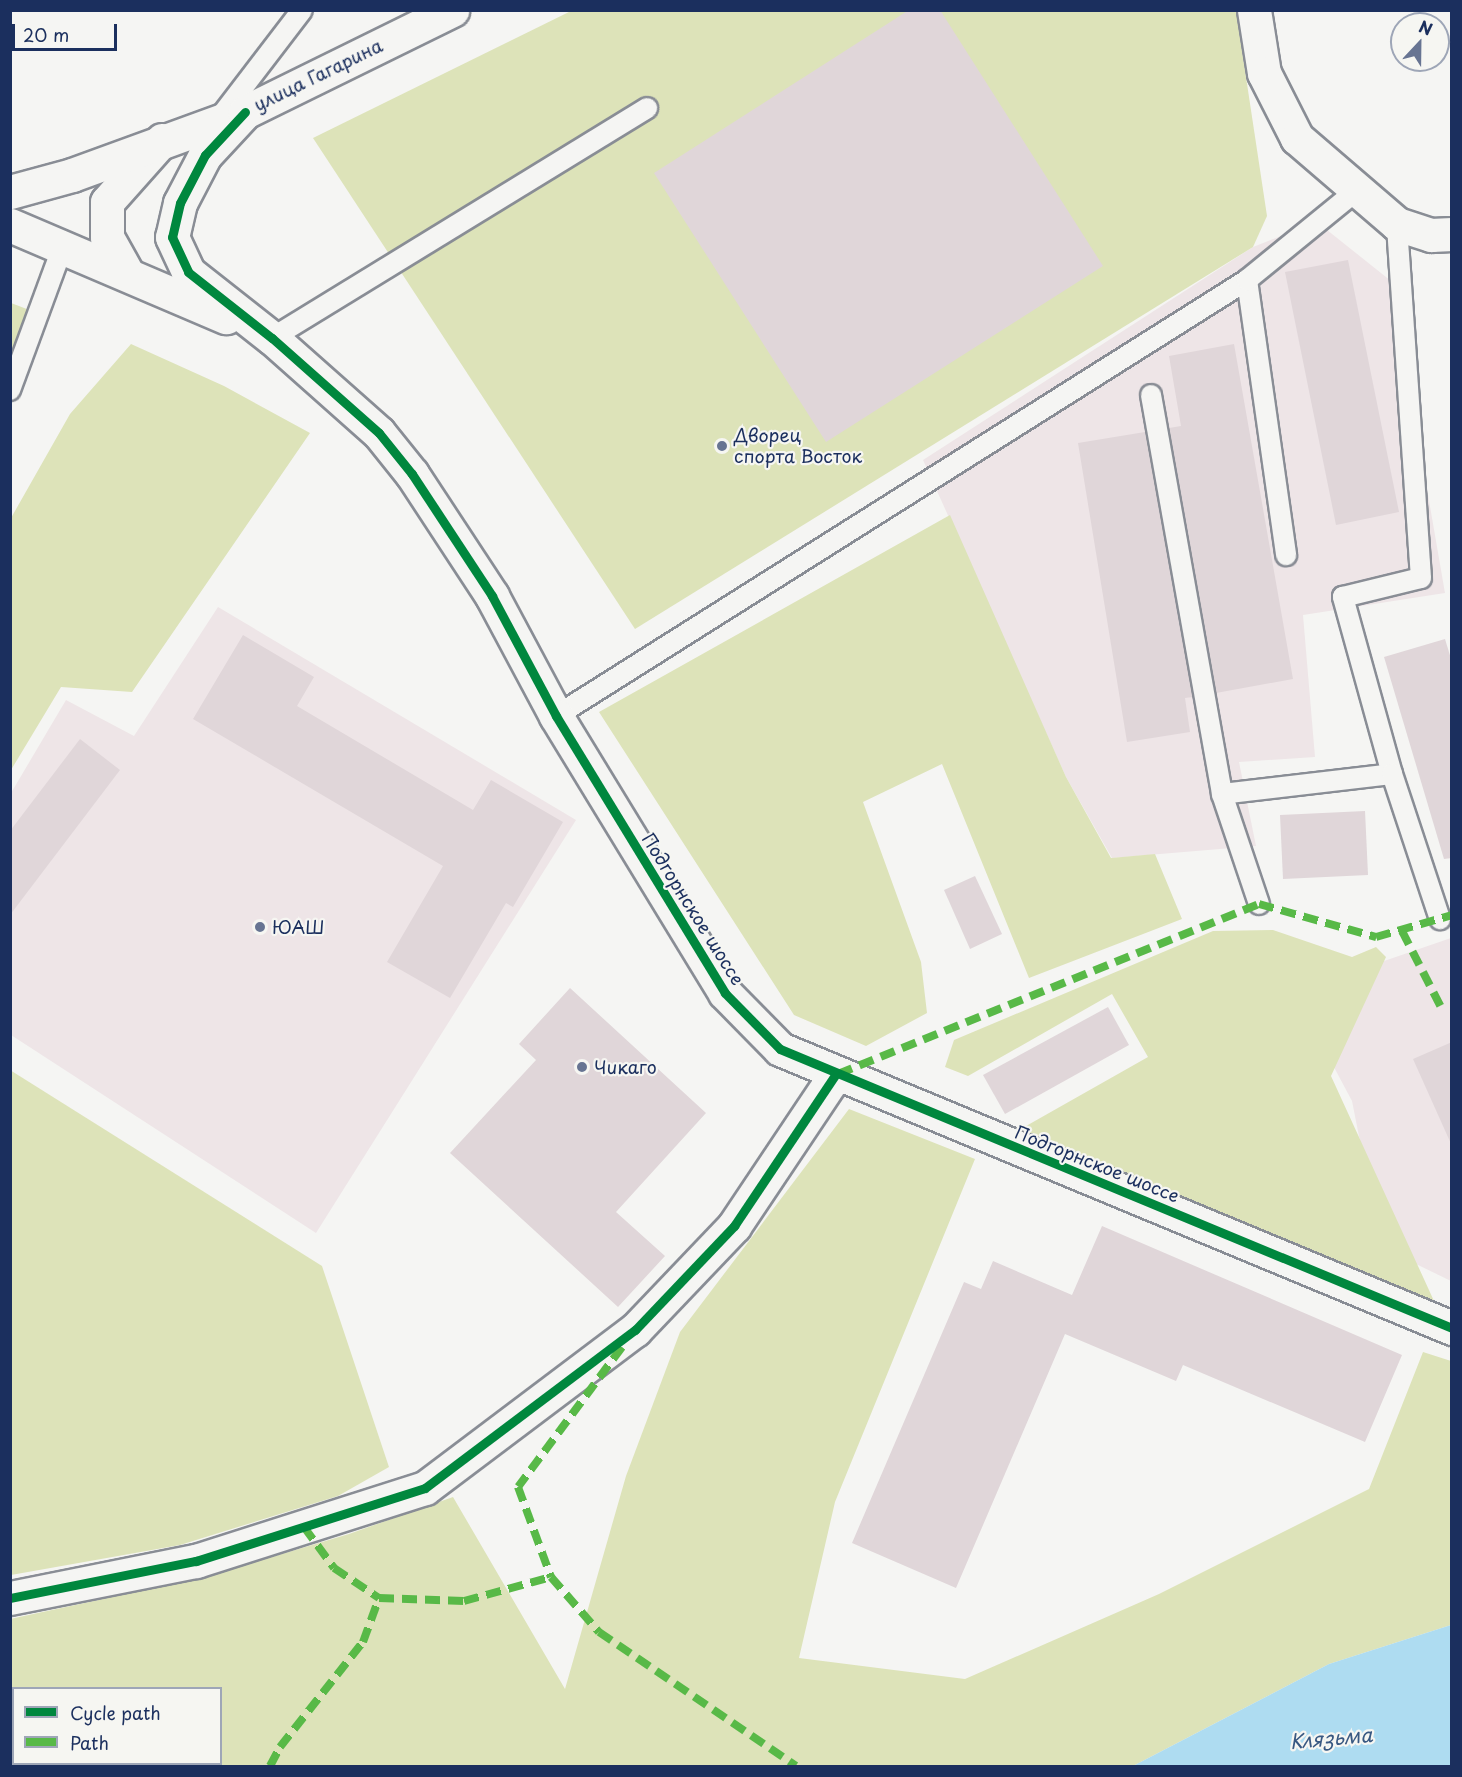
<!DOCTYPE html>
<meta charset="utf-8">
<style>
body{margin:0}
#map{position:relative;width:1462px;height:1777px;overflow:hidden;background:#f5f5f3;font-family:"Playpen Sans",sans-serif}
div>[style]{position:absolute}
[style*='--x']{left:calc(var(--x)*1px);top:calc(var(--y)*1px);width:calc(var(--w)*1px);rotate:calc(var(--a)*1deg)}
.built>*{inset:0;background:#eee5e7}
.green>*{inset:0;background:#dde3b9}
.water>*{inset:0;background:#aedcf1}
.building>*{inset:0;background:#e0d6d9}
.roads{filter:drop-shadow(2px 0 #898d95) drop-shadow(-2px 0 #898d95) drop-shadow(0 2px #898d95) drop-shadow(0 -2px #898d95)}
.lane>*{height:20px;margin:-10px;padding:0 10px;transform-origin:10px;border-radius:10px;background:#f5f5f3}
.street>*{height:33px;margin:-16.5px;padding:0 16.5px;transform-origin:16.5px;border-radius:16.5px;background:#f5f5f3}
.secondary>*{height:33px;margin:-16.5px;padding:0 16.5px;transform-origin:16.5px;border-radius:16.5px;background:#f5f5f3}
.quiet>*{height:8px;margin-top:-4px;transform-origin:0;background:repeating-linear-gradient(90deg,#58b947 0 15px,transparent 0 23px)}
.cycleway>*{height:9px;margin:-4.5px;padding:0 4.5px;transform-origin:4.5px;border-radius:4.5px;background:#00873e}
.dots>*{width:16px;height:16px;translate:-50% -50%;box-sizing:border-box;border:3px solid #f6f6f2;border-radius:50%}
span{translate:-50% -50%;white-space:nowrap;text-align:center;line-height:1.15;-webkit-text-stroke:4.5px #f6f6f2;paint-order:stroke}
.street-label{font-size:18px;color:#1b2f5e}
.poi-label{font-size:18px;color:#1b2f5e}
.left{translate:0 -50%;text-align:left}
.water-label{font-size:20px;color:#385882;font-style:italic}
.frame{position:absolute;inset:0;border:12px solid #1b2f5e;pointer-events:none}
.legend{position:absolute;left:12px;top:1687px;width:210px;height:78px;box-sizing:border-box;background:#f6f6f2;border:2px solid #9ea6b7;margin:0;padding:8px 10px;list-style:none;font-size:18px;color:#1b2f5e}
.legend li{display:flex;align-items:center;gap:12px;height:30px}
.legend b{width:30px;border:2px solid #9ea6b7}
.north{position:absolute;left:1390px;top:12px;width:60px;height:60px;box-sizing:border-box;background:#f6f6f2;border:2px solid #9ea6b7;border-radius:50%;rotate:22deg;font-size:16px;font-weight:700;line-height:24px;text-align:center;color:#1b2f5e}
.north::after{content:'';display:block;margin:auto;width:21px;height:27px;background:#677492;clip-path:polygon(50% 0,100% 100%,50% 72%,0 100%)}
.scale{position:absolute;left:12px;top:24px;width:105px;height:27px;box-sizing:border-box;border:3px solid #1b2f5e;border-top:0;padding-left:8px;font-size:18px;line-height:21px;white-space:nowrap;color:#1b2f5e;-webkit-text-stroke:4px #f6f6f2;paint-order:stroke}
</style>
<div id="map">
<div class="built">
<i style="clip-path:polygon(1317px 222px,1391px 281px,1445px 593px,1303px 615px,1315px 757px,1239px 762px,1256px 846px,1112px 858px,1066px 777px,923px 460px,1253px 247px)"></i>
<i style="clip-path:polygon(218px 607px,576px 820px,316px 1233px,11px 1035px,11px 793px,66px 700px,134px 736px)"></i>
<i style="clip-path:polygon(1451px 938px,1451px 1281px,1381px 1247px,1352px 1101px,1294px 992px)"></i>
</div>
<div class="green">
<i style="clip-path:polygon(571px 11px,1236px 11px,1267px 216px,1253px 247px,635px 629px,313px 138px)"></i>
<i style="clip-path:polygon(11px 303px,32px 311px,11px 368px)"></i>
<i style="clip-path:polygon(131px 344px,224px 386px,310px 433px,132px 692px,61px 687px,11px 770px,11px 518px,70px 414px)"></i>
<i style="clip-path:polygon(950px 515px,1066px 777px,1111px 858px,1155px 854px,1182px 919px,1029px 978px,942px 764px,863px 802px,921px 962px,927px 1013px,866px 1046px,794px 1015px,599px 712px)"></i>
<i style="clip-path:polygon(1273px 930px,1352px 957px,1376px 947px,1386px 957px,1331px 1076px,1434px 1301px,1019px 1130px,1148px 1057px,1112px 994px,968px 1076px,945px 1067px,954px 1040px,1213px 931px)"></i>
<i style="clip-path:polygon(10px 1070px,322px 1266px,389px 1467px,338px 1496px,180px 1545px,11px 1575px)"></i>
<i style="clip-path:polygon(evenodd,849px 1109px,975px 1159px,835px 1502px,799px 1658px,965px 1679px,1159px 1594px,1369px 1489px,1423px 1352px,1451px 1361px,1451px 1625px,1329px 1664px,1133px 1766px,11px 1766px,10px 1619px,201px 1578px,349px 1534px,453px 1497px,565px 1689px,626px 1476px,680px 1332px,849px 1109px,14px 1688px,220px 1688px,220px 1764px,14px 1764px,14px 1688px)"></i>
</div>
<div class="water">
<i style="clip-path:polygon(1451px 1625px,1451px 1766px,1133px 1766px,1329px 1664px)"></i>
</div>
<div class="building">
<i style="clip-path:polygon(909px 10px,940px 10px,1103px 266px,826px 442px,654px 173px)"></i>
<i style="clip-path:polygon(1348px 260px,1399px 512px,1336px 525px,1285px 272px)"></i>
<i style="clip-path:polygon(1234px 344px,1293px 679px,1216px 693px,1169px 428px,1181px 426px,1169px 356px)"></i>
<i style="clip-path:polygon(1145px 432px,1193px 697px,1185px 698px,1190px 732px,1127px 742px,1078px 443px)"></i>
<i style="clip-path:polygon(243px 635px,314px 677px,297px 706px,473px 810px,491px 780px,563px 822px,513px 907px,506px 903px,450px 998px,387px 962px,443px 866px,193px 719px)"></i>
<i style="clip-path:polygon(1445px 639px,1452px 662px,1452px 858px,1444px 859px,1384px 657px)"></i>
<i style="clip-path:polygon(80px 739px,120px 770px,10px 915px,10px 831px)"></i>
<i style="clip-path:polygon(1365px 811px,1368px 875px,1283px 879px,1280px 815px)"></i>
<i style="clip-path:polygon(975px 876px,1002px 934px,970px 949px,944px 890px)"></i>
<i style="clip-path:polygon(570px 988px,706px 1113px,616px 1212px,665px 1256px,618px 1307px,450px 1153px,536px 1060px,519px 1044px)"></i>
<i style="clip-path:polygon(1108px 1007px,1129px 1045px,1005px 1114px,983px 1075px)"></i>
<i style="clip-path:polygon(1452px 1042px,1452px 1146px,1413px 1059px)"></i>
<i style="clip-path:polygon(1102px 1226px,1402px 1355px,1365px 1442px,1183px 1365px,1176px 1381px,1065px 1334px,956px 1588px,852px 1543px,964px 1282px,981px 1289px,993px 1261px,1072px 1295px)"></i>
</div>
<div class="roads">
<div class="lane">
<i style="--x:218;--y:120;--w:138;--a:-52.6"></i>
<i style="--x:1247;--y:280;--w:278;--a:81.9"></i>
<i style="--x:272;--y:338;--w:440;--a:-31.5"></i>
<i style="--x:10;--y:390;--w:153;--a:-69.8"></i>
<i style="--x:1151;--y:395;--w:405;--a:79.9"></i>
<i style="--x:1222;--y:794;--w:116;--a:71.4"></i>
<i style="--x:556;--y:716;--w:817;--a:-32.25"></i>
<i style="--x:1247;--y:280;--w:139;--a:-39.2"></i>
<i style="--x:1392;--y:774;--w:184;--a:-105.5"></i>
<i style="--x:1343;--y:597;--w:80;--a:-13.7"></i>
<i style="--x:1421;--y:578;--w:355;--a:-93.9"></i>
<i style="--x:1222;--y:794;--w:171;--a:-6.7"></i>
<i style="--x:1392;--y:774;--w:153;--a:71.7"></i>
</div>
<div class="street">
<i style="--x:1254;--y:10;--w:64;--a:81"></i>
<i style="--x:1264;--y:73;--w:73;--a:63.1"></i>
<i style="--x:1297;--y:138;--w:132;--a:40.7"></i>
<i style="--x:1397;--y:224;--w:36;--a:18"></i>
<i style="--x:1431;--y:235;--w:21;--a:-3"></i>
<i style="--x:245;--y:112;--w:59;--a:132.9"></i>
<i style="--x:205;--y:155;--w:54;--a:117.5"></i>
<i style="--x:180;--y:203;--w:35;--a:103"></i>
<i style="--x:172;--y:237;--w:38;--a:65"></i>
<i style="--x:188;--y:272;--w:107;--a:38.2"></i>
<i style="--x:272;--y:338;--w:143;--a:41.6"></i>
<i style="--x:379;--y:433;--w:53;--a:51.2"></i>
<i style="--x:412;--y:474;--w:146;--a:56.7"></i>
<i style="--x:492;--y:596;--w:136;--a:61.9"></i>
<i style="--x:556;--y:716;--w:324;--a:58.6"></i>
<i style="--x:725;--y:993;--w:78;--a:45.5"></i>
<i style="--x:780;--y:1049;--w:728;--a:22.55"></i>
<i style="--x:10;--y:225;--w:235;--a:23.1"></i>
<i style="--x:127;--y:273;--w:41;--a:-119.1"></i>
<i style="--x:107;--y:237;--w:35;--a:-90"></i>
<i style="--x:107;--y:202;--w:83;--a:-48.4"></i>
<i style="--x:10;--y:1598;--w:190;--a:-11.3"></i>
<i style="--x:196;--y:1561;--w:240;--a:-17.7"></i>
<i style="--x:425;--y:1488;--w:263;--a:-37"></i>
<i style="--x:635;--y:1330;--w:144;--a:-46.4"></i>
<i style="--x:734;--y:1226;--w:182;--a:-56.2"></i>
</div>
<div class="secondary">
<i style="--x:10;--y:192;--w:64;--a:-15.3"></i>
<i style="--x:72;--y:175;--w:184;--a:-20"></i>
<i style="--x:245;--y:112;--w:231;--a:-26.2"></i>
</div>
</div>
<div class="quiet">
<i style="--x:1402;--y:931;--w:92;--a:62.9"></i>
<i style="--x:838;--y:1074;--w:454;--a:-22"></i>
<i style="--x:1259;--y:904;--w:122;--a:15.8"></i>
<i style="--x:1376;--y:937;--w:79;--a:-16.1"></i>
<i style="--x:622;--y:1347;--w:174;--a:126.6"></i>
<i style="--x:518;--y:1487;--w:96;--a:69.9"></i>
<i style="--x:551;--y:1577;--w:73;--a:48.9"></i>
<i style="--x:599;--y:1632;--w:238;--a:34.2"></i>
<i style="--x:304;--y:1527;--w:51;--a:53.8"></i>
<i style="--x:334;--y:1568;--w:54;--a:33.7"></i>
<i style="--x:379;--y:1598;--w:85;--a:2"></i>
<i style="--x:464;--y:1601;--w:90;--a:-15.4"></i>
<i style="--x:270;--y:1766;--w:21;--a:-62"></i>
<i style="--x:280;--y:1747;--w:134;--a:-51.7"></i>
<i style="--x:363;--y:1642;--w:47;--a:-70"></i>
</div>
<div class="cycleway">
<i style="--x:245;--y:112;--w:59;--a:132.9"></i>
<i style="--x:205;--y:155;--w:54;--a:117.5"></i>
<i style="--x:180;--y:203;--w:35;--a:103"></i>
<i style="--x:172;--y:237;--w:38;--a:65"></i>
<i style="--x:188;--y:272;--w:107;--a:38.2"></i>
<i style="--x:272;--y:338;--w:143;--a:41.6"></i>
<i style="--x:379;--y:433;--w:53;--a:51.2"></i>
<i style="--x:412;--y:474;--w:146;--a:56.7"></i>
<i style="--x:492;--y:596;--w:136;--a:61.9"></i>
<i style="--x:556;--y:716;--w:324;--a:58.6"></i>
<i style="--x:725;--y:993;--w:78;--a:45.5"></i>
<i style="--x:780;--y:1049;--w:728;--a:22.55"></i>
<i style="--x:10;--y:1598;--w:190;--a:-11.3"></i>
<i style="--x:196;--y:1561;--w:240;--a:-17.7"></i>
<i style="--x:425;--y:1488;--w:263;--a:-37"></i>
<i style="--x:635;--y:1330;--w:144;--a:-46.4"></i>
<i style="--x:734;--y:1226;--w:182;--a:-56.2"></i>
</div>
<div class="dots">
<i style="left:722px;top:446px;background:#677492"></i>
<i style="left:260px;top:927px;background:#677492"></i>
<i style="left:582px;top:1067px;background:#677492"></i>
</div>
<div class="street-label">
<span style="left:318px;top:75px;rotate:-26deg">улица Гагарина</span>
<span style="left:693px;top:909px;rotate:58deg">Подгорнское шоссе</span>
<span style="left:1097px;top:1164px;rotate:22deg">Подгорнское шоссе</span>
</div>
<div class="poi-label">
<span class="left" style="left:734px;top:446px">Дворец<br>спорта Восток</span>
<span class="left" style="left:272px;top:927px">ЮАШ</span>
<span class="left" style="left:594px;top:1067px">Чикаго</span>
</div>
<div class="water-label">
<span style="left:1331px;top:1738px;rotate:-5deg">Клязьма</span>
</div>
<div class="frame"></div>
<ul class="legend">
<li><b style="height:8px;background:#00873e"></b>Cycle path</li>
<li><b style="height:8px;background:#58b947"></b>Path</li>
</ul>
<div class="north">N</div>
<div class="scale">20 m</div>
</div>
